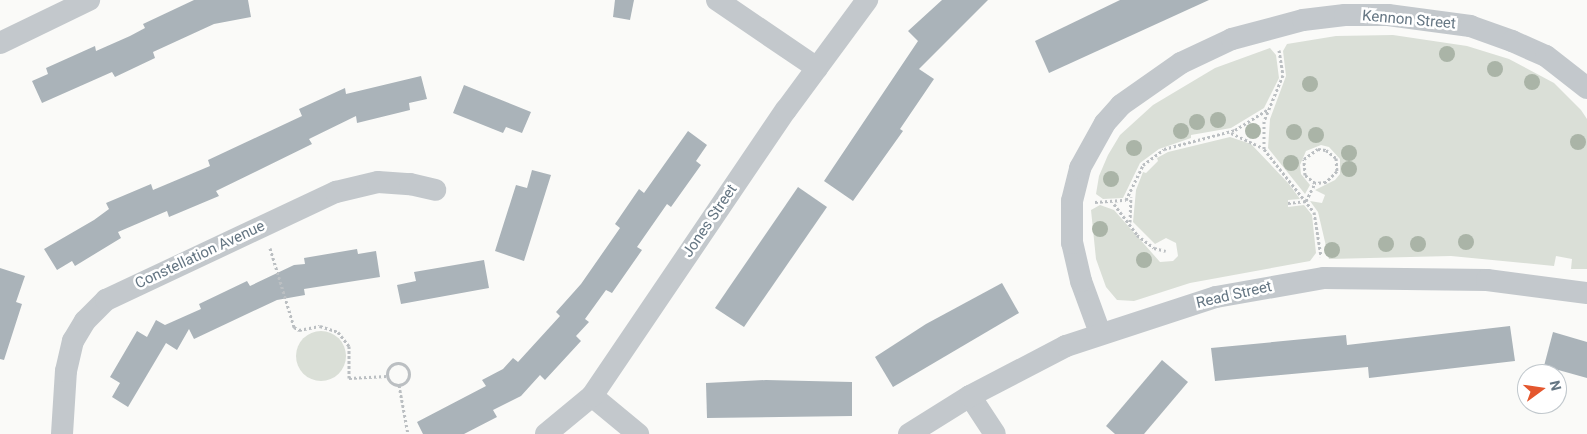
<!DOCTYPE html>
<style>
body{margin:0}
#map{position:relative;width:1587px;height:434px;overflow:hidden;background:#fafaf8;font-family:Roboto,sans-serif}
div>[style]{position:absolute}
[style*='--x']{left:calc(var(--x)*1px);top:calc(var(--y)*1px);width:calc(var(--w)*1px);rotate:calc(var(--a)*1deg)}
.green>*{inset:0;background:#dadfd7}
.round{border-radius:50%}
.building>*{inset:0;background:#aab3b9}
.path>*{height:3px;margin-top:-1.5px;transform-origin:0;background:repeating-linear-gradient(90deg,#bbbfc2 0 2.5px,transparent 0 5px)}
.path>.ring{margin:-1.5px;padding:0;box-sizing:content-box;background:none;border:3px solid #bbbfc2;border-radius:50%}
.minor>*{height:22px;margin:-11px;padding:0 11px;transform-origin:11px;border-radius:11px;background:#c3c8cc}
.trees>*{width:16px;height:16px;margin:-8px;border-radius:50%;background:#aab4a7}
span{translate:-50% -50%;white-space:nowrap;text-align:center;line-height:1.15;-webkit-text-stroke:5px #fff;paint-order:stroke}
.street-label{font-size:15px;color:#657683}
.north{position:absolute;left:1517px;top:364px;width:50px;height:50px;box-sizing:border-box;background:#fff;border:1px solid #c1c8cd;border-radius:50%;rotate:76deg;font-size:14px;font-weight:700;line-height:20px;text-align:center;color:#657683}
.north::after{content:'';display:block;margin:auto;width:18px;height:22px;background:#e4572e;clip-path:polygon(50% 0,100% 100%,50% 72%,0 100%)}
</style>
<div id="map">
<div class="green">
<i style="clip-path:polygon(1393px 35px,1467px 46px,1509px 59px,1554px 83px,1581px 110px,1587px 119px,1587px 269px,1571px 269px,1572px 259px,1556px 256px,1554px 266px,1451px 256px,1329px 259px,1318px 212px,1310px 201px,1322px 203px,1325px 195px,1315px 190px,1335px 180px,1340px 174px,1340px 159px,1329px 147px,1321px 145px,1306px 151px,1300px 165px,1301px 174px,1310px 185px,1305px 194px,1268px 148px,1270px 119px,1286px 76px,1283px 51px,1287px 44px,1336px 36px)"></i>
<i style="clip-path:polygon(1270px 48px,1276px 55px,1279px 78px,1264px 108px,1231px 128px,1191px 135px,1191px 138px,1159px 149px,1140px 163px,1123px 198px,1103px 199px,1096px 194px,1099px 176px,1108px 155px,1120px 135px,1153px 105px,1215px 68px)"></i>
<i style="clip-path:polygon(1230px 137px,1251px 144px,1289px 184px,1300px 199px,1288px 200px,1288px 207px,1304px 205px,1312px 215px,1316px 253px,1310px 261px,1190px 283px,1134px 301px,1117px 300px,1106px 287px,1096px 259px,1091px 210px,1100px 205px,1114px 210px,1160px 262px,1173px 261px,1178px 256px,1176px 243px,1166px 238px,1155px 244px,1133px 222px,1136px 190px,1143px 172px,1146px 173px,1158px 161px,1157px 158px,1168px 152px)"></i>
<i class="round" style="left:296px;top:331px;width:50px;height:50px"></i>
</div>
<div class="building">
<i style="clip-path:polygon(194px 0,248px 0,251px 17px,214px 24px,153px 52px,155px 58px,115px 77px,112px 72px,42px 103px,32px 81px,48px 74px,46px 68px,95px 46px,96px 51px,130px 36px,145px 28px,143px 24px)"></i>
<i style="clip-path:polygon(615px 0,634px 0,630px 20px,613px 17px)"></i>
<i style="clip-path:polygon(942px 0,988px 0,919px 69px,934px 79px,900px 129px,903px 131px,853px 201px,824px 181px,918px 41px,908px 31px)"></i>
<i style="clip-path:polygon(1120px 0,1209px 0,1049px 73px,1035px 41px)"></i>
<i style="clip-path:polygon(421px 76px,427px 99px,409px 103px,410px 110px,357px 123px,356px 116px,309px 139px,312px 144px,216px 191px,219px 196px,169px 217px,167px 211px,118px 232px,121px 238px,75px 266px,72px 261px,57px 270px,44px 249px,94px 220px,109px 209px,106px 203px,151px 184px,153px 190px,210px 166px,208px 160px,302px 116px,299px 109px,345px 88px,346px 94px)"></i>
<i style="clip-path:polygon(464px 85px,531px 112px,522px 133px,506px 127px,503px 133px,453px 113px)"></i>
<i style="clip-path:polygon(688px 131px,707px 145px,696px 161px,701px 165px,671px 207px,667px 204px,637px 247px,642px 250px,612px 293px,606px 290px,585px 319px,589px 322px,576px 336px,581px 341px,545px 380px,540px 375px,521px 396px,493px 410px,497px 417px,464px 434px,423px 434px,417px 422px,486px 386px,482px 380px,503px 369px,513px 358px,518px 362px,560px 316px,556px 312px,581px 284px,620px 228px,615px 224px,639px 189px,644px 193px)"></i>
<i style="clip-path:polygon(532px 170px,551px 175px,524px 261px,495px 251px,516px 185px,527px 188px)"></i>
<i style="clip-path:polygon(798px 187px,827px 207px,744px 327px,715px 308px)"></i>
<i style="clip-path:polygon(357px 249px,358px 254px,376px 251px,380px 277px,304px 289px,305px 295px,277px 300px,194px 339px,189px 329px,177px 350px,166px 343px,128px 407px,112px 397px,120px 383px,110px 377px,137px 331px,147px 337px,156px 320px,165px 325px,201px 309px,199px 304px,247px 281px,250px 286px,294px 265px,305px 264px,304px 258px)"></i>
<i style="clip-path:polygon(484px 260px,489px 288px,401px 304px,397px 285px,416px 281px,414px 272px)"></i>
<i style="clip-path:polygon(0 268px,25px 276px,16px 302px,22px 304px,4px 360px,0 359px)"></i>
<i style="clip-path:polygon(1002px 283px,1019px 313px,893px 387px,875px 357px,926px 324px)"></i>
<i style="clip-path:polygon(1510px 326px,1515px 361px,1369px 378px,1368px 367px,1215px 381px,1211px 348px,1346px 335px,1347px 345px)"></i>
<i style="clip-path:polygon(1553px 332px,1587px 342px,1587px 378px,1544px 366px)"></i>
<i style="clip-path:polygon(1162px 360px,1188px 382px,1144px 434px,1115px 434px,1106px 426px)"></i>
<i style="clip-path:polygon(766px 380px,852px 382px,852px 416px,707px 418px,706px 383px)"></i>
</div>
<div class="path">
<i style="--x:1279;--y:50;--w:25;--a:81"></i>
<i style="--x:1283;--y:75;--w:50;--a:112.4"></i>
<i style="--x:1264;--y:121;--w:28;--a:90"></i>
<i style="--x:1264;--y:149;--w:80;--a:51.6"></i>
<i style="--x:1314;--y:212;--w:45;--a:81"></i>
<i style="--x:1231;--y:133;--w:35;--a:25"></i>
<i style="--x:1095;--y:202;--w:31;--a:-4"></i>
<i style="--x:1126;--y:200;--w:39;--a:-64"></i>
<i style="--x:1143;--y:165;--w:26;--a:-37"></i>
<i style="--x:1164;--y:149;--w:73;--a:-15"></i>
<i style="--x:1235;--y:130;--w:40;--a:-32"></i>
<i style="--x:1288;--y:203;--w:18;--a:-6"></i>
<i style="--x:1306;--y:201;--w:20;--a:-63"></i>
<i style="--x:1315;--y:183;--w:13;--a:-141"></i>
<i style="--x:1305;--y:175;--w:16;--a:-94"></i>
<i style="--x:1304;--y:159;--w:17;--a:-36"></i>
<i style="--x:1318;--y:149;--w:8;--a:7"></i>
<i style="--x:1326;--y:150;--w:13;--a:39"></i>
<i style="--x:1336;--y:158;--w:13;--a:86"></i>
<i style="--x:1337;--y:171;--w:16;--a:135"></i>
<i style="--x:1326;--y:182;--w:11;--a:175"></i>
<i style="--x:1114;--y:204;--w:39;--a:53"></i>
<i style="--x:1137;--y:235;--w:21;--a:37"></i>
<i style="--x:1154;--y:248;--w:12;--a:14"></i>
<i style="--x:1130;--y:222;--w:25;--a:-88"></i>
<i style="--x:270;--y:248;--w:83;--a:73.1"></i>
<i style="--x:294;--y:327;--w:6;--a:31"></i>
<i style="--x:299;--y:330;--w:21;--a:-11"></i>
<i style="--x:320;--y:326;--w:19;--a:18"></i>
<i style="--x:338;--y:332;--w:18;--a:52"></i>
<i style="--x:349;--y:346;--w:32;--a:90"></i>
<i style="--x:349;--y:378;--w:38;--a:-3"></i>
<i class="ring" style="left:387px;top:363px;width:19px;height:19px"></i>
<i style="--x:399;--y:385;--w:50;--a:79.6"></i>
</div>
<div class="minor">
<i style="--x:717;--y:0;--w:121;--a:34.2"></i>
<i style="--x:0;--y:43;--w:99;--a:-25.8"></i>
<i style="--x:1100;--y:333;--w:55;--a:-110.1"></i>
<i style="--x:1081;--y:281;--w:39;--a:-103"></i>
<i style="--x:1072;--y:243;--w:42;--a:-90"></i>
<i style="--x:1072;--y:201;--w:34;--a:-76"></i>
<i style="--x:1080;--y:168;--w:51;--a:-60.9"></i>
<i style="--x:1105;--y:123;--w:24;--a:-48"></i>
<i style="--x:1121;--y:105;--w:73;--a:-35"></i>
<i style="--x:1181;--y:63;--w:56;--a:-25.2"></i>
<i style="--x:1232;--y:39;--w:73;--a:-15"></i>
<i style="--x:1303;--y:20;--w:42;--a:-6.8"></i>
<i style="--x:1345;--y:15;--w:43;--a:0"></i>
<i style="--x:1388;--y:15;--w:83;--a:7.6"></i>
<i style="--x:1470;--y:26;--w:45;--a:19.7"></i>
<i style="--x:1512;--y:41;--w:37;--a:24"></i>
<i style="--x:1546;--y:56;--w:52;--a:38"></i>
<i style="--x:592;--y:396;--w:60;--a:39.6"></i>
<i style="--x:970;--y:396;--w:45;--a:56.7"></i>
<i style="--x:62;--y:434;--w:63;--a:-86.4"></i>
<i style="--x:66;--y:371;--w:31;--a:-77"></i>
<i style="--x:73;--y:341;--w:23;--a:-59"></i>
<i style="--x:85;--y:321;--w:30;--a:-45"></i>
<i style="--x:106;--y:300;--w:254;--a:-25.2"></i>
<i style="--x:336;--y:192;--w:43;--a:-13.4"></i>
<i style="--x:378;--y:182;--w:32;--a:4"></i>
<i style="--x:410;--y:184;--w:26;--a:13"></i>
<i style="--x:546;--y:434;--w:60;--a:-39.6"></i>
<i style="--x:592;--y:396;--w:346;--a:-55.9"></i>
<i style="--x:786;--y:110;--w:137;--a:-53.6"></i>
<i style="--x:909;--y:434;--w:72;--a:-31.9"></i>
<i style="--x:970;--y:396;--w:108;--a:-27.5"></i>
<i style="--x:1066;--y:346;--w:158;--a:-18.1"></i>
<i style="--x:1216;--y:297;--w:110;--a:-10"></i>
<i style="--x:1324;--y:278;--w:163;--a:0.7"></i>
<i style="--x:1487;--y:280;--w:101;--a:7.4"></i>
</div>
<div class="trees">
<i style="left:1447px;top:54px"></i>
<i style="left:1495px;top:69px"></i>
<i style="left:1532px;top:82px"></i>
<i style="left:1310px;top:84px"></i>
<i style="left:1218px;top:120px"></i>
<i style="left:1197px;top:122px"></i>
<i style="left:1181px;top:131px"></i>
<i style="left:1253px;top:131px"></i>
<i style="left:1294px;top:132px"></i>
<i style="left:1316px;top:135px"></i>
<i style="left:1578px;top:142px"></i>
<i style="left:1134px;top:148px"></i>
<i style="left:1349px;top:153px"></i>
<i style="left:1291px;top:163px"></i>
<i style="left:1349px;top:169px"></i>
<i style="left:1111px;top:179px"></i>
<i style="left:1100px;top:229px"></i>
<i style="left:1466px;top:242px"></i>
<i style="left:1386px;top:244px"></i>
<i style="left:1418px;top:244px"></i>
<i style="left:1332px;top:250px"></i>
<i style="left:1144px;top:260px"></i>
</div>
<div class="street-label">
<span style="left:1409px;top:20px;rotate:5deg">Kennon Street</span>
<span style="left:710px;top:221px;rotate:-56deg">Jones Street</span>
<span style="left:200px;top:255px;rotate:-25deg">Constellation Avenue</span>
<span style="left:1234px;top:295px;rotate:-13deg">Read Street</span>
</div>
<div class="north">N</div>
</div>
